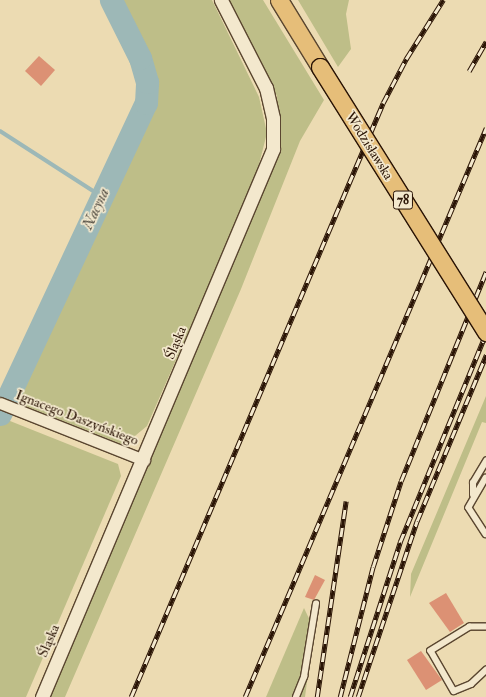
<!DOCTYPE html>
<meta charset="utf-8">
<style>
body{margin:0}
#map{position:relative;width:486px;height:697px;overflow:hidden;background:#ecdbb2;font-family:"IM FELL Double Pica",serif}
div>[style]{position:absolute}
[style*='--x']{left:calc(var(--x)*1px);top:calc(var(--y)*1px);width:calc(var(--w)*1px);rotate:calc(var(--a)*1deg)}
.green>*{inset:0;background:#bebe88}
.stream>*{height:4px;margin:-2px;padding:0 2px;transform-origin:2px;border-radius:2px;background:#9db8b7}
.river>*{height:23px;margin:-11.5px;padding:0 11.5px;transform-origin:11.5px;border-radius:11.5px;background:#9db8b7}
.building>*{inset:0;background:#dc9174}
.roads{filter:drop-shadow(1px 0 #5a4630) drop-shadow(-1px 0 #5a4630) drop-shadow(0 1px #5a4630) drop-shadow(0 -1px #5a4630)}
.service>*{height:5.5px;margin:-2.75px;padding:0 2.75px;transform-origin:2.75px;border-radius:2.75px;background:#f3e8cd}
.minor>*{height:11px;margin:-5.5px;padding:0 5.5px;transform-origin:5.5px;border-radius:5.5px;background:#f3e8cd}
.tertiary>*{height:13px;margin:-6.5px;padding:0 6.5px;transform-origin:6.5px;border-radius:6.5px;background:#f3e8cd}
.primary>*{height:17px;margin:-8.5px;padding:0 8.5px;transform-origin:8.5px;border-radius:8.5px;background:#e6be79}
.rail>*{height:4.5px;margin-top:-2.25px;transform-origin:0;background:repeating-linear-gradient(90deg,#f3e8cd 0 9px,#2a1405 0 18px);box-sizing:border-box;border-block:1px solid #2a1405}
.bridges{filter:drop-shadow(1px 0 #2a1405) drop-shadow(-1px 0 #2a1405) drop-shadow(0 1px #2a1405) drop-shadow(0 -1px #2a1405)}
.primary-bridge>*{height:17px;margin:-8.5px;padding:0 8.5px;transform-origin:8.5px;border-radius:8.5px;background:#e6be79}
span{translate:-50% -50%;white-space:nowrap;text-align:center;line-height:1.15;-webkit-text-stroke:3.5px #f3e8cd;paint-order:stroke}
.shield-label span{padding:1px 3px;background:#f3e8cd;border:1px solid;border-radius:3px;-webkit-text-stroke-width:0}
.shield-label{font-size:13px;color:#2a1405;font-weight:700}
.street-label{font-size:14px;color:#2a1405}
.water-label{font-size:15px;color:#524d43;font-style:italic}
</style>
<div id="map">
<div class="green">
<i style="clip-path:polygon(106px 0,212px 0,259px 97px,267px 133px,255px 180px,147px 426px,124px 445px,13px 401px,44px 330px,35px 330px,143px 99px,141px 75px)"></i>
<i style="clip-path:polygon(227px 0,263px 0,324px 100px,300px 141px,241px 289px,65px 697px,50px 697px,274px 164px,279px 146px,277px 96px)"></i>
<i style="clip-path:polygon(298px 0,349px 0,346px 14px,351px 49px,338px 67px)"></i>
<i style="clip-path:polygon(486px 396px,486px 423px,482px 422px,410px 597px,411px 574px)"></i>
<i style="clip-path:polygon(0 417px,118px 464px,121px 476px,26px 697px,0 697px)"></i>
<i style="clip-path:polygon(304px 608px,314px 629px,305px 697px,266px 697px)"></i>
</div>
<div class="stream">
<i style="--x:0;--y:131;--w:120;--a:32.8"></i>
</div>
<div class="river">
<i style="--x:0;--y:414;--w:344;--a:-64.9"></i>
<i style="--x:146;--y:103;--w:21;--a:-87"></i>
<i style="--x:147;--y:82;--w:25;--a:-106"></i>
<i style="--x:140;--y:58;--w:65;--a:-116.6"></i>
</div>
<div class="building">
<i style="clip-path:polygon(39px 56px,55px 70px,41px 86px,25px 71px)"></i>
<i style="clip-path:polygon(315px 575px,325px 580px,314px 600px,305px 597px)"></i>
<i style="clip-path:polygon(446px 593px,464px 623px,450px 632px,429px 603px)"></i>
<i style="clip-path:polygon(421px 651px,442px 680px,426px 690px,407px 660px)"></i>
</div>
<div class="roads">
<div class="service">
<i style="--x:486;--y:478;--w:34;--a:120"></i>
<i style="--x:469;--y:508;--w:31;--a:57"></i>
<i style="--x:473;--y:495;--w:12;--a:-90"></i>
<i style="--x:473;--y:483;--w:26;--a:-59"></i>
<i style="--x:486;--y:627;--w:16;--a:180"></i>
<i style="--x:470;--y:627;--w:46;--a:148.4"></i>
<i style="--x:431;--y:651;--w:46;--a:60.1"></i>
<i style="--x:454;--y:691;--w:18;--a:-22"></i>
<i style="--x:471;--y:684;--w:21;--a:-43"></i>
<i style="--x:296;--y:697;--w:22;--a:-68"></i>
<i style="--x:304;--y:677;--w:74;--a:-80.7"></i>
</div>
<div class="minor">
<i style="--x:0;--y:403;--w:155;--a:21.6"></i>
</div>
<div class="tertiary">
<i style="--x:42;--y:697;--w:595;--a:-67.14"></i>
<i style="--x:273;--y:149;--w:31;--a:-90"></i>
<i style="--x:273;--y:118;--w:31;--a:-103"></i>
<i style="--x:266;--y:88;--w:99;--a:-117.1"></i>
</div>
<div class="primary">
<i style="--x:279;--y:0;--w:79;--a:58.5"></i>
</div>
</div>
<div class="rail">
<i style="--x:469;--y:71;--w:34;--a:-60"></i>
<i style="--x:131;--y:697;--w:645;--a:-67.01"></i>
<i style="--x:383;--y:103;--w:50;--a:-62.4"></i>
<i style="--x:406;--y:59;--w:70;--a:-57.9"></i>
<i style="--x:245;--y:697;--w:618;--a:-67.04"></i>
<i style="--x:317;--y:697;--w:198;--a:-81.6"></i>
<i style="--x:340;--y:697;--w:134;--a:-75.8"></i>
<i style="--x:373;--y:567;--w:90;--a:-72"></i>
<i style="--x:401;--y:481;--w:226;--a:-67.9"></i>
<i style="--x:350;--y:697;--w:163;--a:-72.1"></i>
<i style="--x:400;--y:542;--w:226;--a:-67.6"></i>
<i style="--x:358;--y:697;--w:186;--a:-71.5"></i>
<i style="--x:417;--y:521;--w:180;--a:-67.4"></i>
</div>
<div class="bridges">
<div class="primary-bridge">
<i style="--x:320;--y:67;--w:313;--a:57.9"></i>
</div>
</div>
<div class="shield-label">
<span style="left:403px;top:200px">78</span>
</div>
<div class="street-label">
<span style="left:369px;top:146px;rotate:58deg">Wodzisławska</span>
<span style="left:176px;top:343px;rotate:-67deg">Śląska</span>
<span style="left:77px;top:418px;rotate:21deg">Ignacego Daszyńskiego</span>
<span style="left:49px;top:641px;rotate:-67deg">Śląska</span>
</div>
<div class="water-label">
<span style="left:96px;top:209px;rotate:-65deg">Nacyna</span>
</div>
</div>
